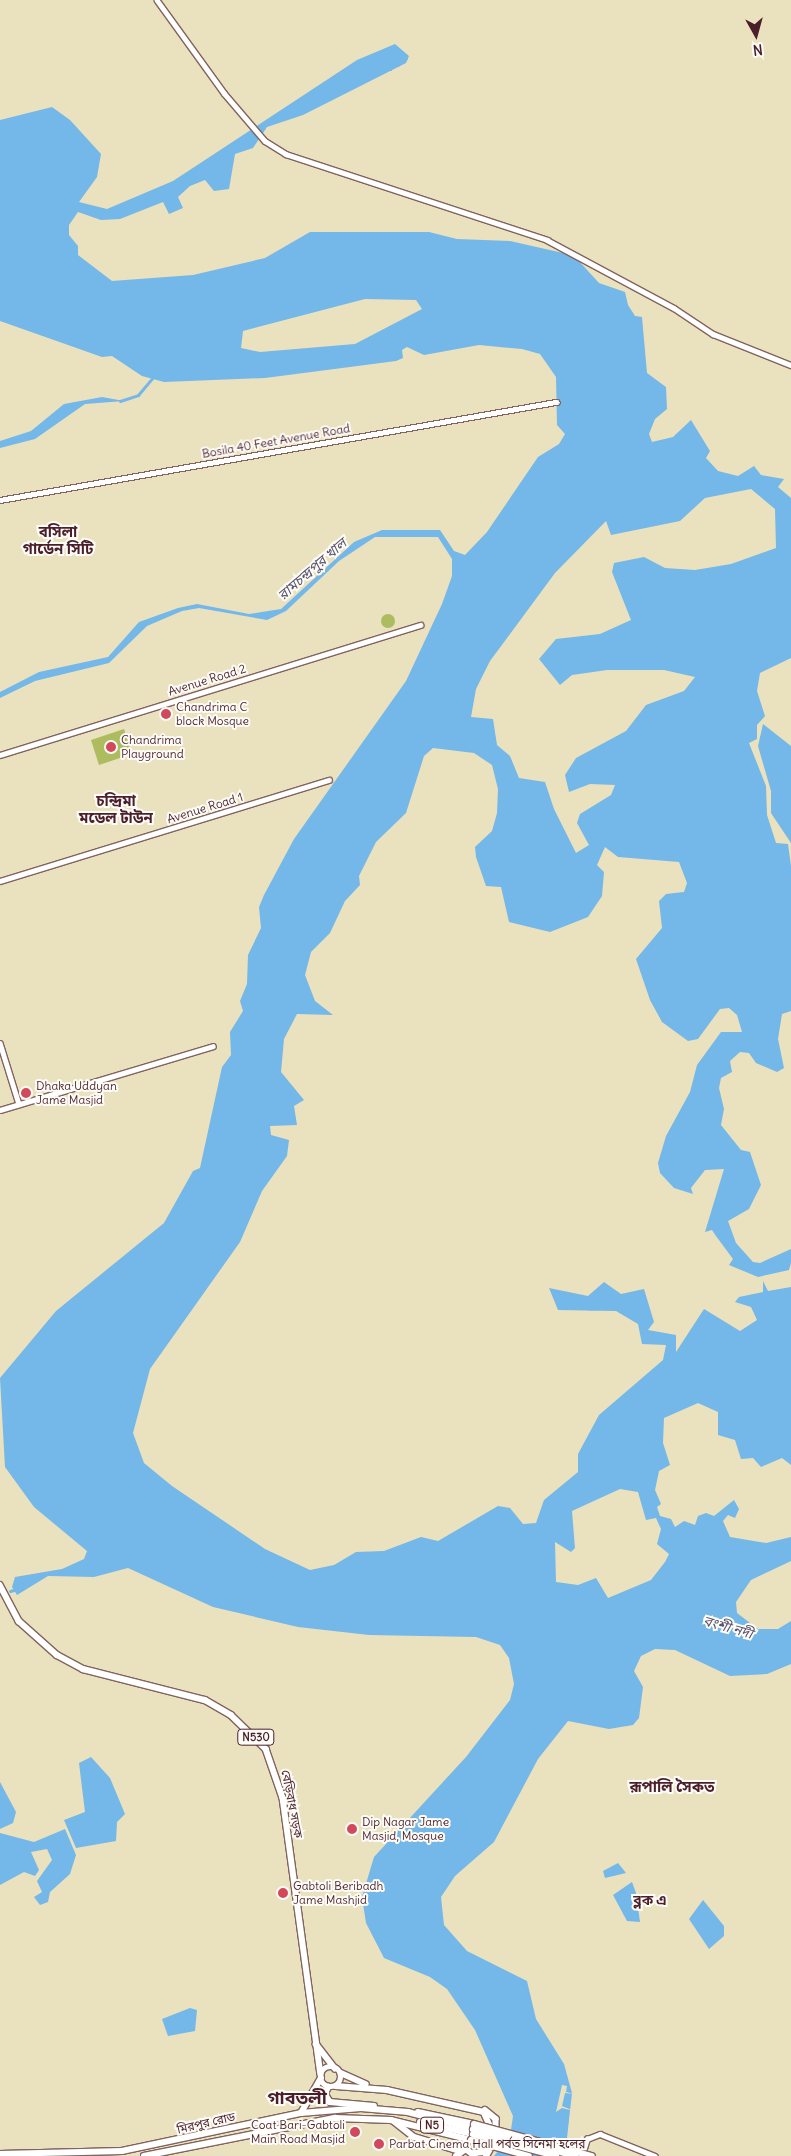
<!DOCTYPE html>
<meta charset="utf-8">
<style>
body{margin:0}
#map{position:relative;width:791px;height:2156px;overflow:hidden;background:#eae1be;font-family:Delius,"Noto Sans Bengali",sans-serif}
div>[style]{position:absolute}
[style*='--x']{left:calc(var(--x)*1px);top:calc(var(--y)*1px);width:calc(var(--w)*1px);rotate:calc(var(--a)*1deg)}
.green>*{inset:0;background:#acbc5f}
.round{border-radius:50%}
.water>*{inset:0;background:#74b7e9}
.pier>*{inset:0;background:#eae1be}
.canal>*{height:3px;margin:-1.5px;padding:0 1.5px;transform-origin:1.5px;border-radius:1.5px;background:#74b7e9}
.roads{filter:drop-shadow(1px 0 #82635e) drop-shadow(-1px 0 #82635e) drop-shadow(0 1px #82635e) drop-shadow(0 -1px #82635e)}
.secondary>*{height:4.5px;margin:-2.25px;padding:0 2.25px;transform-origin:2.25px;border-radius:2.25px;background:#fff}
.highway>*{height:5.5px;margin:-2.75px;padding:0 2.75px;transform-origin:2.75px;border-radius:2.75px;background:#fff}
.highway>.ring{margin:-2.75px;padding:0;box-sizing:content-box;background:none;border:5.5px solid #fff;border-radius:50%}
.bridges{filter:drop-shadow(1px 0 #82635e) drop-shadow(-1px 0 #82635e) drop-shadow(0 1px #82635e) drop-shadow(0 -1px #82635e)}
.highway-bridge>*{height:5.5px;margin:-2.75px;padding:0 2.75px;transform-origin:2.75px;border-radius:2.75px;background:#fff}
.dots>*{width:14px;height:14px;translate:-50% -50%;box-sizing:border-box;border:2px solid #fdfcf7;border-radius:50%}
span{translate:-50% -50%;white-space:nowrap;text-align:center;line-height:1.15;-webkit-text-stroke:4px #fdfcf7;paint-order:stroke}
.shield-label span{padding:1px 4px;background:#fdfcf7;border:1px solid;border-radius:4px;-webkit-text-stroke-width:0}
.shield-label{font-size:11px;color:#4a1f2b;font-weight:700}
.street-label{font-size:12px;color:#4a1f2b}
.poi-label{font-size:12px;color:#4a1f2b}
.left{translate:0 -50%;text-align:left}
.right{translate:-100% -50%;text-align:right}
.water-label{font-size:14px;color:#59546e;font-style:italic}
.neighbourhood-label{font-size:14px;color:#4a1f2b;font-weight:700}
.quarter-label{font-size:15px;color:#4a1f2b;font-weight:700}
.district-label{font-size:18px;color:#4a1f2b;font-weight:700}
.north{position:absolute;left:731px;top:10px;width:50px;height:50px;-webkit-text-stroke:4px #fdfcf7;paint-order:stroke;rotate:173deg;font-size:14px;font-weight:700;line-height:20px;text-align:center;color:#4a1f2b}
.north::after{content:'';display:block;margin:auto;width:18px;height:22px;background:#4a1f2b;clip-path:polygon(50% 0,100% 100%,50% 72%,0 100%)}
</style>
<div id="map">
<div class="green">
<i class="round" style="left:381px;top:614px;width:14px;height:14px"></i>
<i style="clip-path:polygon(124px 729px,132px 754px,99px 765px,91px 740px)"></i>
</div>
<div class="water">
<i style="clip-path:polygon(evenodd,395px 44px,409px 56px,406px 63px,303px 115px,267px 127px,253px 148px,235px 154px,229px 189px,214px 191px,205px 180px,190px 186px,178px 197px,183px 208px,169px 214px,163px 202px,120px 219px,101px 220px,78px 212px,69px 225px,69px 235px,78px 246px,78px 255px,112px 281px,193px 275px,265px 258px,310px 232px,429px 232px,457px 239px,510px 241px,563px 253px,577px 259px,599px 283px,625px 292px,628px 305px,635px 316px,642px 317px,647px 373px,666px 387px,667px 409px,655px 419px,649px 434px,652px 442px,673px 437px,691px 420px,710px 451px,706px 458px,718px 471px,738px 476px,754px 466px,761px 475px,784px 479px,778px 487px,791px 498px,791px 658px,760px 673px,757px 691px,765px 716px,757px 725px,757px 739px,749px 743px,766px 786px,767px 815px,776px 843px,788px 844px,791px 866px,791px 1011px,782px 1014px,778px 1039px,784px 1068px,777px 1072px,756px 1063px,749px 1053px,740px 1052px,730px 1061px,732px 1072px,721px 1078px,719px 1088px,724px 1109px,721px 1125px,741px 1150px,750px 1152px,761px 1185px,749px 1209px,728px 1221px,736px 1243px,753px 1262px,760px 1263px,791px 1249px,791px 1263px,789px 1270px,758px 1277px,729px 1265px,733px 1259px,716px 1236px,712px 1230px,705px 1232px,724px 1169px,705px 1170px,691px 1188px,693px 1194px,674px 1188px,660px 1173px,658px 1163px,666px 1136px,690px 1092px,697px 1065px,721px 1032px,742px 1032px,737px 1015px,729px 1008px,720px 1009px,698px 1039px,688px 1041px,662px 1022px,650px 1000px,636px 959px,662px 928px,659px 901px,666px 894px,684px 892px,687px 883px,679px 862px,618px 857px,605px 847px,597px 865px,604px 872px,602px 896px,588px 917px,550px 932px,509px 922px,501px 887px,486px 886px,476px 857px,475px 847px,492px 831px,497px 813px,498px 789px,492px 765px,474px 753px,433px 748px,424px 756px,406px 813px,376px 842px,359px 876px,360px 885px,345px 901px,330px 933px,311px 952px,305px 975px,315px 1001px,333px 1015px,297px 1014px,284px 1039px,281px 1072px,304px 1100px,294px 1106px,297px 1125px,270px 1126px,271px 1135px,289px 1140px,287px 1156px,262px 1191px,240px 1242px,150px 1369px,133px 1433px,144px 1463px,172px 1486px,265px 1549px,310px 1570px,334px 1565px,356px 1552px,384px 1551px,421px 1537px,438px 1541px,498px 1506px,510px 1508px,523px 1524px,536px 1523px,544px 1500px,578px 1472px,578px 1454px,599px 1415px,663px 1360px,666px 1345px,642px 1344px,638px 1324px,616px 1311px,558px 1310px,549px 1288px,588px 1296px,604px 1282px,621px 1294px,644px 1289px,654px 1322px,648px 1330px,676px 1335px,676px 1352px,704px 1309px,740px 1331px,757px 1320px,751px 1307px,735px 1302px,739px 1297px,763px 1292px,763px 1281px,768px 1291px,791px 1287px,791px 1465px,782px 1458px,761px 1467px,753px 1458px,741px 1459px,735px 1440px,718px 1435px,718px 1412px,698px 1403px,664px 1418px,663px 1443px,670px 1465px,659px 1471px,655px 1490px,661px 1504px,657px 1507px,660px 1516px,671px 1519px,675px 1527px,684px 1521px,695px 1525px,698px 1516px,706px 1513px,714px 1516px,734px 1500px,739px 1509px,735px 1518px,728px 1515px,723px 1521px,730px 1537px,766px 1543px,791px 1537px,791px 1561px,751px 1580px,736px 1602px,737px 1613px,758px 1629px,778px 1629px,791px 1621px,791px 1664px,767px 1674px,730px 1676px,675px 1650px,655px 1649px,641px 1656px,634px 1671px,643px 1687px,639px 1718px,633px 1725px,609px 1729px,568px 1721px,538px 1759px,494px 1842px,455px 1876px,441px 1897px,444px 1925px,467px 1951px,527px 1981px,536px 2019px,564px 2064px,572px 2093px,565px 2156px,494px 2156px,510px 2137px,513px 2116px,475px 2030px,447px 1989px,430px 1977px,384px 1958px,366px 1923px,362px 1897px,374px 1857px,466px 1757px,510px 1700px,514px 1684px,509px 1658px,500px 1645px,476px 1637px,369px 1635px,298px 1627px,213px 1607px,128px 1568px,94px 1577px,48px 1576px,17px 1595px,12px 1587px,15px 1577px,62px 1569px,84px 1559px,87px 1551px,34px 1507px,5px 1467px,0 1378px,56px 1311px,164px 1223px,193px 1171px,200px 1168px,222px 1067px,231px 1055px,230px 1032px,243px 1011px,240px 1001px,247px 984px,248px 955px,261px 928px,259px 907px,264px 895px,294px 839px,406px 681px,442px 604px,452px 576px,452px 559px,438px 537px,375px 537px,339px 561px,286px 611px,267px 620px,199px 608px,182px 611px,147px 626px,109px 663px,35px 681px,0 698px,0 692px,39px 672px,108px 657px,139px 622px,178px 608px,197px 604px,249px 614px,281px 609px,354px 542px,382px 530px,440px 530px,454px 551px,465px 555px,487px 532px,538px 457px,559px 444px,565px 434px,557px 425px,556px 377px,540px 354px,522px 349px,479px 345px,424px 355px,407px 347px,402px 350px,403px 358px,396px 361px,265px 378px,164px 382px,142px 376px,112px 356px,102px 357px,0 321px,0 120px,52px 107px,70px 120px,101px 154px,97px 177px,79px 202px,107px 209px,173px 181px,357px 60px,395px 44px,365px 299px,416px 300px,422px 309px,355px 344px,260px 352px,241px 348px,243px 331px,365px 299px,395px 44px,751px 489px,775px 509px,776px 548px,731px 564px,695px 570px,665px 568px,644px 557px,614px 563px,612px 572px,631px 620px,600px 634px,556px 639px,539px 659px,560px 685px,572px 675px,607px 670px,664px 670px,695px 677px,684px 691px,646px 705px,626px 731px,576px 758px,565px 775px,569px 792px,590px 784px,615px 785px,611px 795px,580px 814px,577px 823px,589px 845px,576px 853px,554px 809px,545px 782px,519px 778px,510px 756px,497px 745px,493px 719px,471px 717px,476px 689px,490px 661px,555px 573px,606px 521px,611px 535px,680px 521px,705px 498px,751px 489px,395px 44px,620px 1489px,638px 1492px,646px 1520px,656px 1518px,661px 1529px,657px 1544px,669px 1554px,665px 1562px,651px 1580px,608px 1598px,596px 1578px,578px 1585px,556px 1582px,555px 1542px,571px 1552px,575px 1548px,572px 1511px,620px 1489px)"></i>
<i style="clip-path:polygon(102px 397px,124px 401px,85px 404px,35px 439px,0 448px,0 441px,31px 431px,64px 404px)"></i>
<i style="clip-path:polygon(763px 724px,791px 746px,791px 843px,771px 813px,771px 791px,758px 746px)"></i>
<i style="clip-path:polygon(91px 1757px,110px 1778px,125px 1814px,117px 1822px,116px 1841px,76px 1848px,64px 1820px,85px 1812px,79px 1763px)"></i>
<i style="clip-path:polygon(0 1782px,16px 1812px,13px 1823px,0 1829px)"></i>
<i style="clip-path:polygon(65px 1829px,76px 1855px,70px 1874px,50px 1892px,48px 1902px,40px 1905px,34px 1897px,42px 1892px,37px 1881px,52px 1860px,47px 1849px,31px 1852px,39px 1870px,35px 1876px,24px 1872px,0 1885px,0 1833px,34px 1842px)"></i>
<i style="clip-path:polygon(618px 1863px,626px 1873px,605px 1878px,603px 1871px)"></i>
<i style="clip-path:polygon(632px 1882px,636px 1893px,640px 1922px,627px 1921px,613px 1895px)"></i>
<i style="clip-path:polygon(703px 1900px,724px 1926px,724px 1936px,709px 1949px,689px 1919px)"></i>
<i style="clip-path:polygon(190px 2008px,197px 2010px,195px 2031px,168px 2036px,162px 2019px)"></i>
</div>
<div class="pier">
<i style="clip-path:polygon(562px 2085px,567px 2086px,566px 2092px,575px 2094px,565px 2093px,562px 2106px,574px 2111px,562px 2108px,556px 2112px)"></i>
</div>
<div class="canal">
<i style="--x:120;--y:401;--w:19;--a:-18"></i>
<i style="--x:138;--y:395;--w:25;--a:-50"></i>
<i style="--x:10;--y:1591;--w:4;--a:-14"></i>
</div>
<div class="roads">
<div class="secondary">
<i style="--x:157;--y:0;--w:115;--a:54.2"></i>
<i style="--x:224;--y:93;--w:63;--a:49.5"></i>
<i style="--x:265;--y:141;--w:25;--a:32"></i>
<i style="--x:286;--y:154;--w:275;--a:18.2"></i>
<i style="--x:547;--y:240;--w:144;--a:28.2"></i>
<i style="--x:674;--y:308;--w:47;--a:33.7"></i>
<i style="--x:713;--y:334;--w:84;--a:21.7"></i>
<i style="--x:0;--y:500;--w:565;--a:-10"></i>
<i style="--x:0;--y:755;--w:440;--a:-17.2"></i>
<i style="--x:0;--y:881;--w:344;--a:-17.1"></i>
<i style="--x:0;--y:1043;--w:64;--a:72.7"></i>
<i style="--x:0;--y:1110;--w:222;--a:-16.7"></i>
<i style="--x:582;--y:2155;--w:17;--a:-73"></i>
<i style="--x:587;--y:2139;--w:14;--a:-21"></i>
<i style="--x:600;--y:2134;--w:59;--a:21.8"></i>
</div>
<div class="highway">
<i style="--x:0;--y:1585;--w:41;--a:62.2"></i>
<i style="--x:19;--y:1621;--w:51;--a:41.8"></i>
<i style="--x:57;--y:1655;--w:30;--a:28"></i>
<i style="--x:83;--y:1669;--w:126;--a:14.3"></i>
<i style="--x:205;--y:1700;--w:30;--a:30"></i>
<i style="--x:231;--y:1715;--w:49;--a:44.2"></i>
<i style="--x:266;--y:1749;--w:52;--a:70.9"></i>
<i style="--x:283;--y:1798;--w:279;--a:82.2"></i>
<i style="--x:316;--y:2044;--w:31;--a:52"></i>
<i class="ring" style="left:321px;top:2067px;width:14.5px;height:14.5px"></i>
<i style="--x:341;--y:2073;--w:27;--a:24"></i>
<i style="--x:336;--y:2086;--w:51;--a:4.5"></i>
<i style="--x:387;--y:2090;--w:99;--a:12.8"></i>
<i style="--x:484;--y:2112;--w:22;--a:66"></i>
<i style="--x:329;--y:2087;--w:8;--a:120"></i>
<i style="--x:325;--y:2094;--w:9;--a:58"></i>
<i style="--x:330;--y:2102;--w:44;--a:5.2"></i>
<i style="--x:485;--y:2110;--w:14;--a:39"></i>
<i style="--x:496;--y:2119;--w:16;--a:90"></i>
<i style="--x:418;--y:2112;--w:57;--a:12.1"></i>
<i style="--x:301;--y:2113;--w:40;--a:-60.3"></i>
<i style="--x:395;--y:2122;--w:24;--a:38"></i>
<i style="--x:414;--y:2137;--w:48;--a:16.9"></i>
<i style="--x:420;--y:2122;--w:54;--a:12.8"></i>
<i style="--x:474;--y:2153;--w:9;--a:-6"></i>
<i style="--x:483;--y:2152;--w:13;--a:-58"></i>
<i style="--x:0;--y:2154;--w:122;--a:-1.4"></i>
<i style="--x:122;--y:2151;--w:183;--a:-12"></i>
<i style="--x:301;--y:2113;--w:60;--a:-4.8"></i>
<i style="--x:361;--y:2108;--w:47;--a:4.9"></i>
<i style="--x:408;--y:2112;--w:67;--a:14.7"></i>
<i style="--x:144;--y:2156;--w:195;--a:-11.3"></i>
<i style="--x:335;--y:2118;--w:56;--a:2"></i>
<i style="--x:391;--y:2120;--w:82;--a:14"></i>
<i style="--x:456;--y:2156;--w:12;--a:-35"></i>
<i style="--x:466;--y:2149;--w:11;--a:38"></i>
<i style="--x:486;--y:2156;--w:14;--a:-60"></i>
</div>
</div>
<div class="bridges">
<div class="highway-bridge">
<i style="--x:474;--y:2124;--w:122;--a:15.2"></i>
<i style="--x:473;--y:2129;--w:106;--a:14.8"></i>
<i style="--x:473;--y:2134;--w:86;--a:14.8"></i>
<i style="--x:471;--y:2140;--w:60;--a:15.4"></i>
</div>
</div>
<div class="dots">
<i style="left:166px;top:714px;background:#d1495b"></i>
<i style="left:111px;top:747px;background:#d1495b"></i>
<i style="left:26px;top:1093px;background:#d1495b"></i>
<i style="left:352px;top:1829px;background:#d1495b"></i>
<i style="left:283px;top:1893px;background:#d1495b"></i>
<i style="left:355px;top:2132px;background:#d1495b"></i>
<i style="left:379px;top:2144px;background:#d1495b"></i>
</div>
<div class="shield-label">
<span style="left:256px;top:1737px">N530</span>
<span style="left:432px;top:2125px">N5</span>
</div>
<div class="street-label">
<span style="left:276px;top:441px;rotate:-10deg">Bosila 40 Feet Avenue Road</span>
<span style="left:207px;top:680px;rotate:-17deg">Avenue Road 2</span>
<span style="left:205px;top:808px;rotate:-17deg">Avenue Road 1</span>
<span style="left:292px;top:1804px;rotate:79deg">বেড়িবাধ সড়ক</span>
<span style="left:206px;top:2123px;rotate:-13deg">মিরপুর রোড</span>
</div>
<div class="poi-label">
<span class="left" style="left:176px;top:714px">Chandrima C<br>block Mosque</span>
<span class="left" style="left:121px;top:747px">Chandrima<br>Playground</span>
<span class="left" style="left:36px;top:1093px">Dhaka Uddyan<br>Jame Masjid</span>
<span class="left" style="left:362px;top:1829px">Dip Nagar Jame<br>Masjid, Mosque</span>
<span class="left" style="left:293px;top:1893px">Gabtoli Beribadh<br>Jame Mashjid</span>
<span class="right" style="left:345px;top:2132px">Coat Bari-Gabtoli<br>Main Road Masjid</span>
<span class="left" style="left:389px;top:2144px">Parbat Cinema Hall পর্বত সিনেমা হলের</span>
</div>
<div class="water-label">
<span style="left:312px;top:569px;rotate:-41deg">রামচন্দ্রপুর খাল</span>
<span style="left:728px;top:1627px;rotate:16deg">বংশী নদী</span>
</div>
<div class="neighbourhood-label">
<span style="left:650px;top:1900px">ব্লক এ</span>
</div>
<div class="quarter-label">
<span style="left:58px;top:540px">বসিলা<br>গার্ডেন সিটি</span>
<span style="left:116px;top:809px">চন্দ্রিমা<br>মডেল টাউন</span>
<span style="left:672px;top:1787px">রূপালি সৈকত</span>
</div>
<div class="district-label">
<span style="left:297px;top:2098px">গাবতলী</span>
</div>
<div class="north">N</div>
</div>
